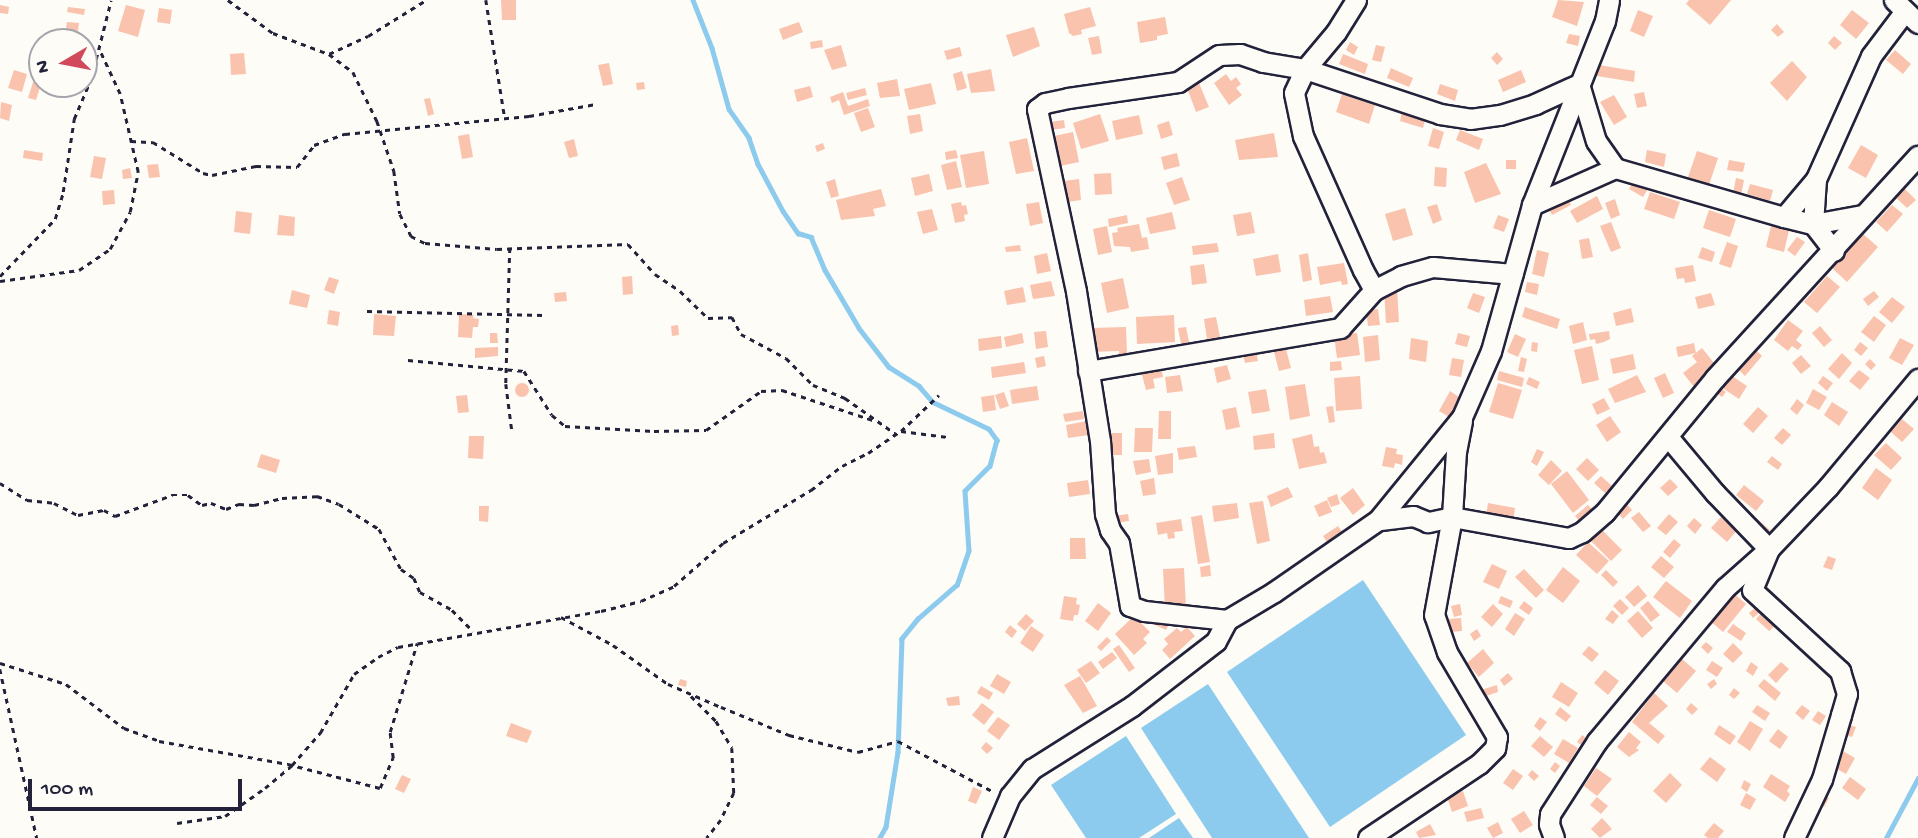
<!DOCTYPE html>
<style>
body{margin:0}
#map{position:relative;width:1918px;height:838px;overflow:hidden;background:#fdfcf7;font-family:"Gochi Hand",sans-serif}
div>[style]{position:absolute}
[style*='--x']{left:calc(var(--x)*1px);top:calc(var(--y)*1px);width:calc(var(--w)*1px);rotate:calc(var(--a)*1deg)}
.water>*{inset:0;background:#8ccbed}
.stream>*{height:4.5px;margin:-2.25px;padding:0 2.25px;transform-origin:2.25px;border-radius:2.25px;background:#8ccbed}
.building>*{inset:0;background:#fac3ae}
.round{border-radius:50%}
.path>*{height:2.5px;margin-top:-1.25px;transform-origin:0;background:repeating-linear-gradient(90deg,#22223b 0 5px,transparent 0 10px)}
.roads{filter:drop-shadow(2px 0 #22223b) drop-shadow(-2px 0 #22223b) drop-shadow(0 2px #22223b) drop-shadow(0 -2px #22223b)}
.minor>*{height:19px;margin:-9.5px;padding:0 9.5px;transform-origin:9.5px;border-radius:9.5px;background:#fdfcf7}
span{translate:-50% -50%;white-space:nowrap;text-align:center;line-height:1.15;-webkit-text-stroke:5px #fdfcf7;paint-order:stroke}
.north{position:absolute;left:28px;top:28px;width:70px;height:70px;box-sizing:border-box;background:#fdfcf7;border:2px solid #a5a5ac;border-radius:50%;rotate:260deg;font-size:19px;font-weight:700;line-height:28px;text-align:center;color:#22223b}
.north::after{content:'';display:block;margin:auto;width:24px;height:32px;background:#d1495b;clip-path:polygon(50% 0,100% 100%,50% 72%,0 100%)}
.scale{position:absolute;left:28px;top:779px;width:214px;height:32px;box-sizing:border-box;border:4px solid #22223b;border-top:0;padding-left:9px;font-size:21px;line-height:24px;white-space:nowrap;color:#22223b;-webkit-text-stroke:5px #fdfcf7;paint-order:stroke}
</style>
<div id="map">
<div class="water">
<i style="clip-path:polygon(1363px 580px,1466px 735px,1330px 827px,1227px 672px)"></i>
<i style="clip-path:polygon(1208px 684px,1309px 838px,1212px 838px,1141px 728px)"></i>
<i style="clip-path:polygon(1126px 736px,1176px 814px,1139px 838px,1086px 838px,1051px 785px)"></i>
<i style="clip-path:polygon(1179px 818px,1193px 838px,1149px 838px)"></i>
</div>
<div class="stream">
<i style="--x:693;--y:0;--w:52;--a:68.4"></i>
<i style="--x:712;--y:48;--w:63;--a:74.4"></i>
<i style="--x:729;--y:109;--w:35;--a:55"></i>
<i style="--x:749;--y:138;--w:28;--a:71"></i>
<i style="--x:758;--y:164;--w:53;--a:62"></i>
<i style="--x:783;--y:211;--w:27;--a:56"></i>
<i style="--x:798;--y:233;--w:14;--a:17"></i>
<i style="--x:811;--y:237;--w:36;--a:67"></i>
<i style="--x:825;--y:270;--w:67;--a:59.6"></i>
<i style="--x:859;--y:328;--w:49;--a:52.4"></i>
<i style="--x:889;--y:367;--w:36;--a:32"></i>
<i style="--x:919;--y:386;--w:21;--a:49"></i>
<i style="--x:933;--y:402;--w:62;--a:25.7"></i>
<i style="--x:989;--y:429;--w:14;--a:54"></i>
<i style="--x:997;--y:440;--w:27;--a:105"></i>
<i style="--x:990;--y:466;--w:35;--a:135"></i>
<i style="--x:965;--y:491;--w:60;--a:86.2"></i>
<i style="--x:969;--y:551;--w:36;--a:109"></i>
<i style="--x:957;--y:585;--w:52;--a:138.9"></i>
<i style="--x:918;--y:619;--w:26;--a:129"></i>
<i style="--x:902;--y:639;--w:113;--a:92"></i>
<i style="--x:898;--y:752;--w:76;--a:99.1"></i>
<i style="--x:886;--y:827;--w:13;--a:119"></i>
<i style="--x:1886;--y:838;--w:68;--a:-61.9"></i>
</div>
<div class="building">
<i style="clip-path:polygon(501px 0,516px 0,516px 20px,502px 20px)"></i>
<i style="clip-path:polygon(1558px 0,1584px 2px,1577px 26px,1552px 17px)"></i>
<i style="clip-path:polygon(1689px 0,1731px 0,1710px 25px,1686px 4px)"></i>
<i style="clip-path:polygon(0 5px,9px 7px,8px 14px,0 13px)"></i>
<i style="clip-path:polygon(126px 5px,145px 10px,138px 37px,118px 31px)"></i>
<i style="clip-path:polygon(68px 7px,85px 9px,84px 15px,67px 12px)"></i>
<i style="clip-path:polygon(1090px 7px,1096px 26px,1081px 30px,1082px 34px,1073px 36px,1069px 33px,1064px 14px)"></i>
<i style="clip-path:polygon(159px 8px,172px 10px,170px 24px,157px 22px)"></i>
<i style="clip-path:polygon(1638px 10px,1653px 16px,1644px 37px,1630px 31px)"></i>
<i style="clip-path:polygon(1852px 10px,1869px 23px,1856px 39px,1840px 25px)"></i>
<i style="clip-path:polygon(1165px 17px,1168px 34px,1157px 36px,1157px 40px,1140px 43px,1137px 22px)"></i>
<i style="clip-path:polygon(67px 22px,79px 23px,77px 36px,65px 34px)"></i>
<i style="clip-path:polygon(799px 22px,803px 32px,783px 40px,779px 29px)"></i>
<i style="clip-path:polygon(1777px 24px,1784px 32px,1778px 37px,1771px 30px)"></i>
<i style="clip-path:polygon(1034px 27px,1040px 46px,1013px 57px,1006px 35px)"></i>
<i style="clip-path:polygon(1569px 34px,1580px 36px,1578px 46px,1566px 43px)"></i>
<i style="clip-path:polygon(1099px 36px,1102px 53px,1092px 55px,1088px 38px)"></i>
<i style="clip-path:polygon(1834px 36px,1842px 43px,1835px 50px,1828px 43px)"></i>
<i style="clip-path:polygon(822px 40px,823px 47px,811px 49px,810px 42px)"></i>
<i style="clip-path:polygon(1350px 42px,1358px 47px,1354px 55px,1346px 50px)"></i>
<i style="clip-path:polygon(841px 45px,847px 66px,832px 70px,824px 50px)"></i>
<i style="clip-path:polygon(1376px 45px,1385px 47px,1381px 62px,1372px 60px)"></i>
<i style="clip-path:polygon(960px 47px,962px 56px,947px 60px,944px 51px)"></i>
<i style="clip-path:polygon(1895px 50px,1911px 64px,1903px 74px,1886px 60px)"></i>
<i style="clip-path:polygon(1497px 52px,1503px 59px,1497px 65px,1491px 58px)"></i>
<i style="clip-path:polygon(244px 53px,246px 74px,231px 75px,230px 54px)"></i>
<i style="clip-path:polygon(1343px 54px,1368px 64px,1365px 74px,1339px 64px)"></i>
<i style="clip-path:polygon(1792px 61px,1807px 77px,1787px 101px,1770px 83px)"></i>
<i style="clip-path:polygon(609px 63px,613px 84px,603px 86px,598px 65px)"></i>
<i style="clip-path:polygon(1599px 65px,1635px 71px,1634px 82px,1597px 76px)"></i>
<i style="clip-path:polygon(1391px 68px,1413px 78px,1409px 87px,1387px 78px)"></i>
<i style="clip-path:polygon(991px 69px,995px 91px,971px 93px,967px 74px)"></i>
<i style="clip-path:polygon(14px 70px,27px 74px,22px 92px,8px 88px)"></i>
<i style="clip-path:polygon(1521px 70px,1526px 82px,1503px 92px,1498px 80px)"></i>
<i style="clip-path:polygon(962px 71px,967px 88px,957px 91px,953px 74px)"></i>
<i style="clip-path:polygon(1226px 74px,1231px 81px,1236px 77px,1241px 84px,1236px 88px,1242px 95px,1229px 105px,1214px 83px)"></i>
<i style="clip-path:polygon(897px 79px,900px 96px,880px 98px,877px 83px)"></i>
<i style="clip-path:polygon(33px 82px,41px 84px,36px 100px,28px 98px)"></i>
<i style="clip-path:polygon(644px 82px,645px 89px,637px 90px,636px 83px)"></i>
<i style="clip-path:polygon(931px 83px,936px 104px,909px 110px,904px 89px)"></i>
<i style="clip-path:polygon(1199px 83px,1209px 107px,1196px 112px,1187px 88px)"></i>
<i style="clip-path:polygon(1440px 84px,1458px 90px,1455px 101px,1437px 94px)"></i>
<i style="clip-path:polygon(810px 86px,813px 97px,797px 102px,794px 90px)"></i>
<i style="clip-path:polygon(865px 88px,867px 95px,848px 100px,846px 93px)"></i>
<i style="clip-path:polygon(843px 92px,848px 106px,868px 99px,870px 106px,844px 115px,839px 100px,832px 103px,830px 97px)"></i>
<i style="clip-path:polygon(1644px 92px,1647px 106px,1637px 108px,1634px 94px)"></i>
<i style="clip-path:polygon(1342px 94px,1375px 105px,1369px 124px,1336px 112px)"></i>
<i style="clip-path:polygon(1614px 95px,1627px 117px,1614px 125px,1600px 102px)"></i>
<i style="clip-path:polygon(430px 98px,434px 114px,428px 116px,424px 99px)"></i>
<i style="clip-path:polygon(1px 102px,12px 105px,9px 121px,0 118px)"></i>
<i style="clip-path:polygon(868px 108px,875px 127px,861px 132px,854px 113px)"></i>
<i style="clip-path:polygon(1402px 112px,1425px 119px,1423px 128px,1400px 121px)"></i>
<i style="clip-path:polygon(920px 114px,923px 131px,910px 134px,907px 116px)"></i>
<i style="clip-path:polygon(1100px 114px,1109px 141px,1081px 149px,1073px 123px)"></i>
<i style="clip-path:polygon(1139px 115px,1143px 134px,1116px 140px,1112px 121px)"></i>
<i style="clip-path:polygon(1064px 120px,1065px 128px,1051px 130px,1050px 122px)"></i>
<i style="clip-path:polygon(1169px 121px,1173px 135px,1161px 139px,1157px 125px)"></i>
<i style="clip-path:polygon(1433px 128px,1444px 132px,1439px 149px,1428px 146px)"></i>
<i style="clip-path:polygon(1460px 130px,1483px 139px,1479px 150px,1456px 140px)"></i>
<i style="clip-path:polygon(1073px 132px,1079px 162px,1060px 166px,1054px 136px)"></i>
<i style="clip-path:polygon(1274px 133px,1278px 157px,1239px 160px,1235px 140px)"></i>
<i style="clip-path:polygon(469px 134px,473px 157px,462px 159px,458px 136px)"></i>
<i style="clip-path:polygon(1027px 138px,1034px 171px,1016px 174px,1009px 142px)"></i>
<i style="clip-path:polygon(574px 139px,578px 156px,569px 158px,564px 142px)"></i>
<i style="clip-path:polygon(823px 143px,825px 149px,817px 152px,815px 146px)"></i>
<i style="clip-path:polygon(1861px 145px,1878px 155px,1866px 178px,1848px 168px)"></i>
<i style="clip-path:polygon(24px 150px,43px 153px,42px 161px,23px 158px)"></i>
<i style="clip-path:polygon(956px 150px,958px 158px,946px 160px,945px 152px)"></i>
<i style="clip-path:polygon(1647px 150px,1666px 154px,1664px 167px,1645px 162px)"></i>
<i style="clip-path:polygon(984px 151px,989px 184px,966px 188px,960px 155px)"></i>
<i style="clip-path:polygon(1697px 151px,1718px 158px,1709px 185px,1688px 177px)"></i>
<i style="clip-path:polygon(1177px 153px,1180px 166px,1164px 170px,1161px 157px)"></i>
<i style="clip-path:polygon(94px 156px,106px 158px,102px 179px,90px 177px)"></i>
<i style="clip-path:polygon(1506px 160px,1516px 160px,1516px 169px,1506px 169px)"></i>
<i style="clip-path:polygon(1729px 160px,1745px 163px,1743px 172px,1727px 170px)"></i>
<i style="clip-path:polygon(956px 161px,962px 187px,947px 190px,941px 165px)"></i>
<i style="clip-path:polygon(1486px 163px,1501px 194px,1475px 203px,1464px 172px)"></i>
<i style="clip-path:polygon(158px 164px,160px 177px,149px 178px,147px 165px)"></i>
<i style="clip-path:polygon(1435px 167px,1447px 168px,1446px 187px,1434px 186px)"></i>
<i style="clip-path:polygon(130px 168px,132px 178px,123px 179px,122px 170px)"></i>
<i style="clip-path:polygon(1111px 173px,1112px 194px,1095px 195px,1094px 174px)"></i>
<i style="clip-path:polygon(929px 174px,933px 191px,915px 196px,911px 178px)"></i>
<i style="clip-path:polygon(1182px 177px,1190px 200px,1174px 205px,1166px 183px)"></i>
<i style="clip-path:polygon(1736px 178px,1744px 180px,1741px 196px,1733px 194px)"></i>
<i style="clip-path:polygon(835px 179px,839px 196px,831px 198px,826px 182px)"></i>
<i style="clip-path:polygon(1079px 179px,1081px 200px,1067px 202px,1064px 181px)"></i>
<i style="clip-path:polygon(1635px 179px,1649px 187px,1643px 197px,1629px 189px)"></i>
<i style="clip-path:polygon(1750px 184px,1773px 190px,1770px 201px,1747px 194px)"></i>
<i style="clip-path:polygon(1902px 186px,1916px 200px,1907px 208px,1893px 195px)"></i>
<i style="clip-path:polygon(881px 189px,886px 206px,873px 209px,875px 216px,841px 220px,836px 200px)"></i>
<i style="clip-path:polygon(114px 190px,115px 204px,103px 205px,102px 191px)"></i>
<i style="clip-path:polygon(1650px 192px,1680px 202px,1674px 219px,1644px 209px)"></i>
<i style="clip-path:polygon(1566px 195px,1571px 205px,1552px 215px,1547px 204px)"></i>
<i style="clip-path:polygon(1597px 196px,1603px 209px,1577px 223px,1570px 211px)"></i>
<i style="clip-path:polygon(1615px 199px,1620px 215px,1611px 219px,1605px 203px)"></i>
<i style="clip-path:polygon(961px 202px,962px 206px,966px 205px,968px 214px,964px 215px,965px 221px,955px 223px,951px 204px)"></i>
<i style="clip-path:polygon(1039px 202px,1043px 223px,1030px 226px,1026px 204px)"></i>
<i style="clip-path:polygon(1437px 204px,1442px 220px,1433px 224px,1427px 207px)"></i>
<i style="clip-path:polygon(1892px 205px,1903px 214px,1887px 232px,1876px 222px)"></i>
<i style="clip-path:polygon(1405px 208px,1413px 235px,1393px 241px,1385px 214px)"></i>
<i style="clip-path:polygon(932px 209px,938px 230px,923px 234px,917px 212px)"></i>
<i style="clip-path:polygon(1709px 210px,1736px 219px,1730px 237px,1703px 228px)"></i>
<i style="clip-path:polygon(236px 211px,252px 213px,250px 234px,234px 232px)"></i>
<i style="clip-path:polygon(1172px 212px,1176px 229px,1150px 234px,1146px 218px)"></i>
<i style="clip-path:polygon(1251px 212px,1255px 233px,1237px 236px,1233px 215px)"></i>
<i style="clip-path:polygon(279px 215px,295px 217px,294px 236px,277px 235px)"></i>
<i style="clip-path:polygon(1127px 215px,1128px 223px,1109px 227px,1108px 219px)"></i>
<i style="clip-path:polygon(1498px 215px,1509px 219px,1504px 232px,1493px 228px)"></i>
<i style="clip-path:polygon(1611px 222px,1621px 248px,1611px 252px,1600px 226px)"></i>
<i style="clip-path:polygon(1139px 224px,1142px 238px,1147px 237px,1149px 249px,1131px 252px,1130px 247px,1114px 246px,1112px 233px,1118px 232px,1117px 228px)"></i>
<i style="clip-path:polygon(1107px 226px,1112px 252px,1098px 255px,1093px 229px)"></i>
<i style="clip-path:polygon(1771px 226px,1789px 230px,1784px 252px,1766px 247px)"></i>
<i style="clip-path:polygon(1862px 233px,1878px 247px,1847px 282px,1831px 267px)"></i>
<i style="clip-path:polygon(1797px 237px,1805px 242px,1795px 256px,1787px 250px)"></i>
<i style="clip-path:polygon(1589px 238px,1593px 257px,1582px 259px,1579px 240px)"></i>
<i style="clip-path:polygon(1727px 242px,1738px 246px,1731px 268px,1719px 264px)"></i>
<i style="clip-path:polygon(1217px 243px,1219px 252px,1193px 255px,1192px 246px)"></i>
<i style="clip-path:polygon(1020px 245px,1021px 251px,1006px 252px,1005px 247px)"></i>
<i style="clip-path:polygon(1702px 247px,1715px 252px,1712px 262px,1698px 258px)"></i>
<i style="clip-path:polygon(1537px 250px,1549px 253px,1544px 277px,1532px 274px)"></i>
<i style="clip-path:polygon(1047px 253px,1051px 271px,1037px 274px,1034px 256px)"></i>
<i style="clip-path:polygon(1308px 253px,1312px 280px,1303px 282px,1299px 255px)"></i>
<i style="clip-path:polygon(1278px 254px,1281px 272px,1256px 276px,1253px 259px)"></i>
<i style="clip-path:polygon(1344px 263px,1348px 284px,1342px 285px,1341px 281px,1320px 285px,1317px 267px)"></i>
<i style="clip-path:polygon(1204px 264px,1207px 283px,1192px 285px,1190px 266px)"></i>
<i style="clip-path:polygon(1693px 265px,1696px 281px,1685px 283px,1684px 278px,1677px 279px,1675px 268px)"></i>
<i style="clip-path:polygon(632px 276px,633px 294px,623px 295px,622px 277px)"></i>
<i style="clip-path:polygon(1827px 276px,1840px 287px,1817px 313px,1804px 302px)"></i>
<i style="clip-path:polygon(329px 277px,339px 280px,334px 294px,324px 290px)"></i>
<i style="clip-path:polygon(1123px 278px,1129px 308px,1107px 313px,1101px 283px)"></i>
<i style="clip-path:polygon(1051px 281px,1055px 296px,1033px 299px,1030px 285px)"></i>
<i style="clip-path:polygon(1527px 282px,1539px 284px,1537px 295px,1525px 292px)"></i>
<i style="clip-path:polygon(1023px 287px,1026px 302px,1007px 305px,1004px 291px)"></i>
<i style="clip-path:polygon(1397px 288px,1399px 322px,1386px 323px,1384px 289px)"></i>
<i style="clip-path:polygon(292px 290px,310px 295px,307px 308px,289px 304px)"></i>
<i style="clip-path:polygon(1874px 291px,1879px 297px,1868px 306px,1863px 299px)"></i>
<i style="clip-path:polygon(566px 292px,567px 301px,555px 302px,554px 293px)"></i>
<i style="clip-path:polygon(1473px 293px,1485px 297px,1479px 313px,1467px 308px)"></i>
<i style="clip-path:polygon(1711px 293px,1715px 305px,1698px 309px,1695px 297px)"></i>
<i style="clip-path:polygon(1330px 296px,1333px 312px,1306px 316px,1304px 300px)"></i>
<i style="clip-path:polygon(1892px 297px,1905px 307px,1892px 323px,1879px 312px)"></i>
<i style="clip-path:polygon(1525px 307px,1560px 319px,1557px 329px,1522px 317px)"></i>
<i style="clip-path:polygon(1631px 308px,1634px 322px,1616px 326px,1613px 313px)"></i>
<i style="clip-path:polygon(1378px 309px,1380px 325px,1368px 326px,1366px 310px)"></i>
<i style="clip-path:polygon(329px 310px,340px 312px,338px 326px,327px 324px)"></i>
<i style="clip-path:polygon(374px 314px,396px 316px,394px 336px,373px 335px)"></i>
<i style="clip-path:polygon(459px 314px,474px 315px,473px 318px,479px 319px,478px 327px,473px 327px,472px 338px,458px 337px)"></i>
<i style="clip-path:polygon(1174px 315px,1175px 342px,1137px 344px,1136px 317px)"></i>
<i style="clip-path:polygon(1874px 316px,1886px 325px,1874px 342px,1861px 332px)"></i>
<i style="clip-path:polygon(1216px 317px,1220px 337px,1207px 339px,1204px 319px)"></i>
<i style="clip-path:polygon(1788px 320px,1803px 331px,1796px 340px,1802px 345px,1798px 350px,1792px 346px,1788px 351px,1774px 340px)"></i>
<i style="clip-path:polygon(1583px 322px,1587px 340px,1573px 344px,1569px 326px)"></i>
<i style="clip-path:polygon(678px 325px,679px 335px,672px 336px,671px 326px)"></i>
<i style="clip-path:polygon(1820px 326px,1832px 340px,1824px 347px,1812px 333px)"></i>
<i style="clip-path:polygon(1126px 327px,1127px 355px,1119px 355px,1119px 351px,1091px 352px,1091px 328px)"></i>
<i style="clip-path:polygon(1186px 327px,1189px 342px,1181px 344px,1178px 328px)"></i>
<i style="clip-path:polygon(1046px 331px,1048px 347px,1036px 349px,1034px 332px)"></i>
<i style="clip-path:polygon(1609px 331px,1610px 339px,1604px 342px,1596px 344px,1595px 339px,1590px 340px,1589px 334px)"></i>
<i style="clip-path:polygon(490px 333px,497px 333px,498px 343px,490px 343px)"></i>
<i style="clip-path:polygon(1022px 333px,1024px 343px,1006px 347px,1004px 337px)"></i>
<i style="clip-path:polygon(1357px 333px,1360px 355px,1337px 358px,1334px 335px)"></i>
<i style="clip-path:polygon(1458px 333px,1470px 336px,1467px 347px,1455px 344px)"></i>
<i style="clip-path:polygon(1515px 334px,1526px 339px,1518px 357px,1507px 352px)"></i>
<i style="clip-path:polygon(1378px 335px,1380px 360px,1365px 362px,1363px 337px)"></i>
<i style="clip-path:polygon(1001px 336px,1002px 348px,979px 351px,978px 339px)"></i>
<i style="clip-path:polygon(1411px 338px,1428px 341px,1426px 362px,1409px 359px)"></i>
<i style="clip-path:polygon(1900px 338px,1914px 345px,1902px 365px,1889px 358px)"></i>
<i style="clip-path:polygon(1532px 342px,1538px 343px,1537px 352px,1531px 351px)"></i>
<i style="clip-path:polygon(1860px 342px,1868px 348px,1861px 356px,1854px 350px)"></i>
<i style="clip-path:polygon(1694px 343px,1696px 353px,1678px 357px,1676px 347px)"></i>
<i style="clip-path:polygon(1255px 346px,1258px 361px,1245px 363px,1242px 348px)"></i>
<i style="clip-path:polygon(1592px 346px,1599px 380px,1582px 384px,1574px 350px)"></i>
<i style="clip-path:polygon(498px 347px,498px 356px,475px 358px,475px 348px)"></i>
<i style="clip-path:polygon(1702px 348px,1718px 368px,1694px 387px,1683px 373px,1697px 362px,1692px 356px)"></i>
<i style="clip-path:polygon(1286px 349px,1291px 368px,1279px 371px,1274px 352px)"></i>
<i style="clip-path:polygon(1756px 350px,1762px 356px,1745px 376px,1739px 370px)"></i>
<i style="clip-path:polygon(1842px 353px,1852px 363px,1839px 379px,1828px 369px)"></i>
<i style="clip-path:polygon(1633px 354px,1636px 369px,1613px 374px,1610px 359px)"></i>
<i style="clip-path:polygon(1801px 355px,1811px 366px,1801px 374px,1792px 363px)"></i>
<i style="clip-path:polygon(1044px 356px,1046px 366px,1037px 368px,1035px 358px)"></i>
<i style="clip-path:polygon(1521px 357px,1527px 359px,1524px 372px,1518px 371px)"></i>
<i style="clip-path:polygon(1452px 358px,1464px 360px,1461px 377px,1449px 375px)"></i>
<i style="clip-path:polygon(1870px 359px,1876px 365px,1871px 370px,1865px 364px)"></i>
<i style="clip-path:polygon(1341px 361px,1342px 370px,1330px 371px,1330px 362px)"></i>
<i style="clip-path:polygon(1024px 362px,1026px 373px,992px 378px,991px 367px)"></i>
<i style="clip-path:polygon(1160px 363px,1163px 377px,1153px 379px,1155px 388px,1146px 390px,1139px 364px)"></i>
<i style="clip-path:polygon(1227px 365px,1231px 379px,1217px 383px,1214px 368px)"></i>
<i style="clip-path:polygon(1859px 370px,1870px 378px,1860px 390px,1849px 381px)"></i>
<i style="clip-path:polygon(1499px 371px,1524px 378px,1522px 387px,1497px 380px)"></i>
<i style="clip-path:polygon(1665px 373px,1674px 393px,1663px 398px,1654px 378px)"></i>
<i style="clip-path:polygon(1729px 374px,1747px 386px,1739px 399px,1721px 387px)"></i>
<i style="clip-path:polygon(1180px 375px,1183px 391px,1167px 393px,1165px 377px)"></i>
<i style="clip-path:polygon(1637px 375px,1646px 392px,1615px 403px,1608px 389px)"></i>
<i style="clip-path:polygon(1360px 376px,1362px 409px,1336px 411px,1334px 378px)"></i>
<i style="clip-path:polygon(1823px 376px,1833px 383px,1827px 391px,1818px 383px)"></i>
<i style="clip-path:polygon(1529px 377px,1540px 382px,1537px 389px,1526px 384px)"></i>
<i class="round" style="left:515px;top:383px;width:14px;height:14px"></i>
<i style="clip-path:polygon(1498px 383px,1522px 390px,1513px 419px,1489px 412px)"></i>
<i style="clip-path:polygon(1305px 384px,1310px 416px,1290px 420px,1285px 387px)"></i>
<i style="clip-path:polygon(1037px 386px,1039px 400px,1012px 404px,1010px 390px)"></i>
<i style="clip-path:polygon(1719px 387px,1726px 392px,1722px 397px,1715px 392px)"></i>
<i style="clip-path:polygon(1266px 389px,1270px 411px,1252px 414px,1248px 392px)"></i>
<i style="clip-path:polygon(1813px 389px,1827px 397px,1819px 410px,1806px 403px)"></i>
<i style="clip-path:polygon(1450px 391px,1462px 399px,1451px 418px,1439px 411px)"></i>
<i style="clip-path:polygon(1004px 392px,1009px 406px,1000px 409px,995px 395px)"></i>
<i style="clip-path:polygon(467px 395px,469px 412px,458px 413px,456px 396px)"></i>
<i style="clip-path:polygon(994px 395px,996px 410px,983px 412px,981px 397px)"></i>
<i style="clip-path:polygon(1604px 398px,1610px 409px,1597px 415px,1592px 404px)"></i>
<i style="clip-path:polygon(1797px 399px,1804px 405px,1797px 415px,1790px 409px)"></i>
<i style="clip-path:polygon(1832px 402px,1848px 412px,1839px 426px,1824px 415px)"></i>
<i style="clip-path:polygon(1333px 406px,1335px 422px,1329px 423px,1326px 407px)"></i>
<i style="clip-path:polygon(1236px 407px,1240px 427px,1226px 430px,1222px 410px)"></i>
<i style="clip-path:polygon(1758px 407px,1768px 416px,1753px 433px,1743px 424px)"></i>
<i style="clip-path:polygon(1083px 411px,1084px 419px,1065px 422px,1063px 414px)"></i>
<i style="clip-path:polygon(1159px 411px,1171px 411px,1171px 439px,1158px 439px)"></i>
<i style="clip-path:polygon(1610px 416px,1621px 432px,1607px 442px,1596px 425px)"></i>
<i style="clip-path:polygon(1902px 419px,1914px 429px,1902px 442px,1891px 432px)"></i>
<i style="clip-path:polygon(1087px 421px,1089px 435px,1068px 438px,1066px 425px)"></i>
<i style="clip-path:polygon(1135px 428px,1153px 428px,1152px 452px,1134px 452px)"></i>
<i style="clip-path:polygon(1783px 428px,1791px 435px,1782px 445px,1774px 438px)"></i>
<i style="clip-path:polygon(1104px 433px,1122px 433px,1122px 455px,1104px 455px)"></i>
<i style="clip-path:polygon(1274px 433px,1275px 448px,1254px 450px,1253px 436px)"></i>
<i style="clip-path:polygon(1312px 434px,1314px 447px,1319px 446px,1320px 453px,1324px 452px,1327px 463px,1299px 469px,1292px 439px)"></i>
<i style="clip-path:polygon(469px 436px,484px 436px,483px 459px,468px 458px)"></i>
<i style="clip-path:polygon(1886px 443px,1902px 458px,1891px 470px,1874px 455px)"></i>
<i style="clip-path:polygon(1195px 446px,1197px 457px,1179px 460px,1177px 448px)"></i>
<i style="clip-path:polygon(1386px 447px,1397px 449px,1396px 454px,1403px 455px,1402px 465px,1395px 463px,1394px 468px,1382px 466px)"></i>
<i style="clip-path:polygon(1537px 449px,1544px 452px,1537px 466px,1531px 462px)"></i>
<i style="clip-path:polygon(1173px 453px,1173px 473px,1158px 475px,1155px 456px)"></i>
<i style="clip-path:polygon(261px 454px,280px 460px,276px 473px,257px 467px)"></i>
<i style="clip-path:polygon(1772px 456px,1782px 464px,1778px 470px,1767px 462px)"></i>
<i style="clip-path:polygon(1587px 458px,1599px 470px,1588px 481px,1576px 469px)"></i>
<i style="clip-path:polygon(1149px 459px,1151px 472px,1136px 475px,1133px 461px)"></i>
<i style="clip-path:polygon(1551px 460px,1562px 471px,1549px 485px,1538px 475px)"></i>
<i style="clip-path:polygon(1876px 468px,1892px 480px,1878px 500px,1862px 488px)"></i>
<i style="clip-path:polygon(1567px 471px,1589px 500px,1573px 513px,1551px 484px)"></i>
<i style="clip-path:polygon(1601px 476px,1612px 486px,1605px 493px,1594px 483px)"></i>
<i style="clip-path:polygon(1154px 478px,1156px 494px,1143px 496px,1140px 481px)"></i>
<i style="clip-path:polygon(1670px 479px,1678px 487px,1668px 496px,1660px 488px)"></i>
<i style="clip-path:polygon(1088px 480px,1090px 494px,1069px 497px,1067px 483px)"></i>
<i style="clip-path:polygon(1744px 485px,1764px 501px,1756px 511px,1736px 495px)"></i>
<i style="clip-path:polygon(1288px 487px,1293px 497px,1271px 507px,1267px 496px)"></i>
<i style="clip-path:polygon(1353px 488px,1365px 505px,1353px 515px,1340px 498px)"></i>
<i style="clip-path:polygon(1337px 494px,1340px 504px,1331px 507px,1327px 498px)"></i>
<i style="clip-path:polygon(1327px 500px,1332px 512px,1319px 517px,1314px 506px)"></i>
<i style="clip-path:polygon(1263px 501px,1270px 541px,1257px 544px,1249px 503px)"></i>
<i style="clip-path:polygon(1624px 501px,1632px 510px,1623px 519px,1615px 510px)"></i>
<i style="clip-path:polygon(1237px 503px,1239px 518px,1214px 522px,1212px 506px)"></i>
<i style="clip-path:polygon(1488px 503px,1515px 508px,1513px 521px,1486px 516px)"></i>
<i style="clip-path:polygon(1588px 505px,1594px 511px,1580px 522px,1575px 516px)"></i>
<i style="clip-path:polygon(479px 506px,489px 506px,488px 522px,479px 521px)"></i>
<i style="clip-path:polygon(1639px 512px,1651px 526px,1643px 532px,1631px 518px)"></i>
<i style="clip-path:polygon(1128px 514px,1129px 521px,1115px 523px,1114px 516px)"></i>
<i style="clip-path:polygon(1669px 514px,1678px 522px,1666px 535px,1657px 528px)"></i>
<i style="clip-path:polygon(1202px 515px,1210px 562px,1198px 564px,1191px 517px)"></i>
<i style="clip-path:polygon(1722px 516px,1738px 529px,1727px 542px,1711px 528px)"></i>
<i style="clip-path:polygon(1694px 518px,1702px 525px,1695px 534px,1687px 526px)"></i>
<i style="clip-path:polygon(1756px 518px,1770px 530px,1765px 537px,1750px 525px)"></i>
<i style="clip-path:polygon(1181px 519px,1183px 531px,1174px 532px,1175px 538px,1168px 539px,1167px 533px,1158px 535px,1156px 523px)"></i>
<i style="clip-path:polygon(1338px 526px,1344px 535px,1328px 544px,1323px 536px)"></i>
<i style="clip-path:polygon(1600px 528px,1622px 550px,1611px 561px,1589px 539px)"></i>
<i style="clip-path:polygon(1070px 538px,1085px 538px,1086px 559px,1070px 559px)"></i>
<i style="clip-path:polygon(1674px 539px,1681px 545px,1670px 558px,1663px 552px)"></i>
<i style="clip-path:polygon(1588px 542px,1609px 561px,1597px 574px,1576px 555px)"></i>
<i style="clip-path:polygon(1661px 556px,1674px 567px,1664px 578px,1651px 567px)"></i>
<i style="clip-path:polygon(1828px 556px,1836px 559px,1832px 570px,1823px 567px)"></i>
<i style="clip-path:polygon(1492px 564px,1507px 571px,1499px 589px,1483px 582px)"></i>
<i style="clip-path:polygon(1210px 565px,1211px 576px,1201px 577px,1200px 567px)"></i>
<i style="clip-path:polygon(1563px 567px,1580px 581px,1563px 603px,1546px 590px)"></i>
<i style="clip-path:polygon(1184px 568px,1186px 608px,1165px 609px,1163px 569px)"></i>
<i style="clip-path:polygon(1524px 569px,1544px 590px,1536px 598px,1515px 577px)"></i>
<i style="clip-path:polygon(1606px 570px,1618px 582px,1613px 587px,1601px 575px)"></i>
<i style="clip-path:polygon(1666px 581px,1692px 601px,1680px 618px,1653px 597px)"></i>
<i style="clip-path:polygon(1638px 585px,1647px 596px,1634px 607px,1625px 597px)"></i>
<i style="clip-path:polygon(1731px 591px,1746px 604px,1723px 632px,1708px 619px)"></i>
<i style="clip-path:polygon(1064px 596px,1077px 598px,1076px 604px,1080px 605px,1078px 615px,1074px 615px,1073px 621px,1060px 619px)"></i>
<i style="clip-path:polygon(1501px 596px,1513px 601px,1510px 608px,1498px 603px)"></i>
<i style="clip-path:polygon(1620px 599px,1629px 608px,1622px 615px,1613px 606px)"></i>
<i style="clip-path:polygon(1524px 601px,1533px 608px,1529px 615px,1519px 608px)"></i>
<i style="clip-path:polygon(1648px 601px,1660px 615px,1651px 622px,1640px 608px)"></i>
<i style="clip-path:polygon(1098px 603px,1111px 613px,1098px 631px,1085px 621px)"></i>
<i style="clip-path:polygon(1460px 604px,1462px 615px,1454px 617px,1451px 606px)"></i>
<i style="clip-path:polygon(1493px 604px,1503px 614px,1492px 627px,1481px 617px)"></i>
<i style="clip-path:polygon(1755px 608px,1759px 613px,1753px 618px,1749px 613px)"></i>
<i style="clip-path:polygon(1612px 610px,1619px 616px,1613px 624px,1605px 619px)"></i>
<i style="clip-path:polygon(1638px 611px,1653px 628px,1642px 638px,1627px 621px)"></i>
<i style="clip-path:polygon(1763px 611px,1777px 624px,1769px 631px,1756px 619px)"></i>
<i style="clip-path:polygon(1515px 613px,1525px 619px,1514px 636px,1505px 629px)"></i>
<i style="clip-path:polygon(1026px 614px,1034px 621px,1025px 631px,1017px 624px)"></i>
<i style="clip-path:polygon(1158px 614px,1171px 620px,1166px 630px,1153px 624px)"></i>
<i style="clip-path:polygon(1134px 616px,1150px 632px,1143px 639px,1147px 643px,1134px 655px,1115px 634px)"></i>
<i style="clip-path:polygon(1461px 618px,1462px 631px,1450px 632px,1449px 619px)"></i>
<i style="clip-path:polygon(1733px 624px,1746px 633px,1741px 641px,1727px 632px)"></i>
<i style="clip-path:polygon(1010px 625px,1017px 631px,1012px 638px,1005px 632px)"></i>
<i style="clip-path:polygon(1031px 626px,1044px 635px,1033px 652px,1020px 643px)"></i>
<i style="clip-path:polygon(1187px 627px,1195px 636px,1170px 659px,1162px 650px,1168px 644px,1164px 639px,1177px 628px,1181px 632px)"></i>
<i style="clip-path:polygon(1477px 629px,1481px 636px,1474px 641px,1470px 634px)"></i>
<i style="clip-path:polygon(1107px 637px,1111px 641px,1101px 651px,1097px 647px)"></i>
<i style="clip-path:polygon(1706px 642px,1713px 648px,1708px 654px,1701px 647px)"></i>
<i style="clip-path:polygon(1733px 643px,1743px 653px,1733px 663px,1723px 654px)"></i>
<i style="clip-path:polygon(1119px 645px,1135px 668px,1129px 672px,1113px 649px)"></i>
<i style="clip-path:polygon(1589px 646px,1599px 654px,1592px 662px,1582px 654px)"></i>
<i style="clip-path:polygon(1483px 649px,1494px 663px,1479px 677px,1467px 663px)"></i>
<i style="clip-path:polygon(1112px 652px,1117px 658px,1103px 669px,1098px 662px)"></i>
<i style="clip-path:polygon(1682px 659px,1696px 671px,1677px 693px,1663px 681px)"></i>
<i style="clip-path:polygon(1091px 661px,1100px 673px,1086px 683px,1077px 670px)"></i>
<i style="clip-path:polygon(1712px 661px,1723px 668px,1717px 677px,1706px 670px)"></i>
<i style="clip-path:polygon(1751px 662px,1758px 667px,1753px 676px,1746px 671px)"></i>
<i style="clip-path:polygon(1781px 662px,1789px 669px,1776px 683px,1768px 675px)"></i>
<i style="clip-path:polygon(1605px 670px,1619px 681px,1608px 695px,1594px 683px)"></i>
<i style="clip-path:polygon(1508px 673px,1513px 679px,1504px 686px,1500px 680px)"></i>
<i style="clip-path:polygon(997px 674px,1011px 682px,1004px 694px,990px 686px)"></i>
<i style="clip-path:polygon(1080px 676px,1097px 706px,1083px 713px,1064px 685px)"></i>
<i style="clip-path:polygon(680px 679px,687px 681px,686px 687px,678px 685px)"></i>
<i style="clip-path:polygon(1714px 679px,1717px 684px,1711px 689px,1707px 684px)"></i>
<i style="clip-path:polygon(1764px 679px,1781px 693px,1775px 701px,1758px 686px)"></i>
<i style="clip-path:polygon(1561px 682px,1578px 693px,1569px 707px,1552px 697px)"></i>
<i style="clip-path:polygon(1497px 685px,1498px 692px,1483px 697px,1481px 690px)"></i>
<i style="clip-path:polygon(981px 686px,993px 693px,989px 700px,977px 693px)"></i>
<i style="clip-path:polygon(1734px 688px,1740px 693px,1734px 699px,1729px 695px)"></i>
<i style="clip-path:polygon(1654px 693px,1668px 706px,1649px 723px,1665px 736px,1658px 744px,1632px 722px)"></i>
<i style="clip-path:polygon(959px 696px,960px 705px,948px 706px,946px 698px)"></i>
<i style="clip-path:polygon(982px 703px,994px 712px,984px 725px,972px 715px)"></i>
<i style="clip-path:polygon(1691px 703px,1698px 709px,1692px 715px,1686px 709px)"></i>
<i style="clip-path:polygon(1757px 705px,1770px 713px,1765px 721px,1752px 712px)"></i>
<i style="clip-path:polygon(1802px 705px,1810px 711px,1803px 720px,1795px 713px)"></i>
<i style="clip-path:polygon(1560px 707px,1571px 716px,1566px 722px,1555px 714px)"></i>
<i style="clip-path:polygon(1818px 711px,1826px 716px,1820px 725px,1812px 720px)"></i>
<i style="clip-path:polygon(998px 717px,1010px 725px,999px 740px,987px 731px)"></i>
<i style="clip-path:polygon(1540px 717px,1547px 722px,1540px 731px,1534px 726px)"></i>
<i style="clip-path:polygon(1750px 721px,1763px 729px,1750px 751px,1737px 742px)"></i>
<i style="clip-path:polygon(511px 723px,532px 731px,527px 743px,506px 736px)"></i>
<i style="clip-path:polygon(1846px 724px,1856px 727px,1852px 737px,1842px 734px)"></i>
<i style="clip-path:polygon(1719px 725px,1736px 736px,1730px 745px,1714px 734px)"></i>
<i style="clip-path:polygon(1778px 729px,1788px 737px,1780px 749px,1769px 741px)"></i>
<i style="clip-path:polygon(1629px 732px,1641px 742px,1636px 748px,1639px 750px,1629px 757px,1617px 747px)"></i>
<i style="clip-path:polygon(1582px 735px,1593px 742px,1588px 750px,1577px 742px)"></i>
<i style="clip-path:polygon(1540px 736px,1553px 747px,1544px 757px,1531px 746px)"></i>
<i style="clip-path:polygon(1563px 739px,1578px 748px,1569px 763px,1554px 754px)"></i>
<i style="clip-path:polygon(986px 742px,993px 748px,987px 754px,981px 748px)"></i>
<i style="clip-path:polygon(1841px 750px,1855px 758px,1846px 774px,1832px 766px)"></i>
<i style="clip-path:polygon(1710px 757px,1726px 769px,1717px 782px,1700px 769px)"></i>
<i style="clip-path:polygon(1555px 762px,1560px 766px,1555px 773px,1550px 769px)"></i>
<i style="clip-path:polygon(1596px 768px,1612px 779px,1597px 796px,1584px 786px)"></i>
<i style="clip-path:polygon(1513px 769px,1523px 776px,1513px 790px,1503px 783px)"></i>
<i style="clip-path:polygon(1532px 770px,1539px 776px,1534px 781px,1528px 775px)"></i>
<i style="clip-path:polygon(1670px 773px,1682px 785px,1666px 803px,1653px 791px)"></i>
<i style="clip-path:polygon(1771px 774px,1790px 786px,1787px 791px,1790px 794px,1785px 802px,1763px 787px)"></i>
<i style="clip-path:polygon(402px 775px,411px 779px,404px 793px,395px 789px)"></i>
<i style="clip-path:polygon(1850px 777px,1866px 789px,1858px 800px,1842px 788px)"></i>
<i style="clip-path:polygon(1744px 780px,1751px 784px,1747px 792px,1741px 788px)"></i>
<i style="clip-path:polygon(973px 787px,982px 791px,976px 804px,968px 801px)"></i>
<i style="clip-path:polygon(1463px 791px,1468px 806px,1452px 812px,1447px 797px)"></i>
<i style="clip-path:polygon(1746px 793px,1756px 799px,1750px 810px,1740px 805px)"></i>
<i style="clip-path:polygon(1820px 793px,1829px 798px,1824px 807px,1815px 802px)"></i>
<i style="clip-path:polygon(1597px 797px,1608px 806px,1601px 814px,1590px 805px)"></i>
<i style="clip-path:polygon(1481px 808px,1484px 818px,1467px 822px,1464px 812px)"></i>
<i style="clip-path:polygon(1524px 811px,1533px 825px,1520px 833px,1511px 819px)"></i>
<i style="clip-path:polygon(1602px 818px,1612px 829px,1600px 838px,1591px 829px)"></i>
<i style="clip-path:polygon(1498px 822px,1503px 833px,1493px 838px,1487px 828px)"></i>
<i style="clip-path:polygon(1714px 823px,1724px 831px,1718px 838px,1708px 838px,1704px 835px)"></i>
<i style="clip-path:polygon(1430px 824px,1436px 835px,1419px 838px,1416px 832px)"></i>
</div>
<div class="path">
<i style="--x:228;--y:0;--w:56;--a:36.3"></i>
<i style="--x:273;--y:33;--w:60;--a:20.6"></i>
<i style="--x:329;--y:54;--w:30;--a:37"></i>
<i style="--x:353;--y:72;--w:55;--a:63.9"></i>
<i style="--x:377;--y:121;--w:53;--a:71.2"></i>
<i style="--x:394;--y:171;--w:43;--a:82.1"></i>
<i style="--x:400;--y:214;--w:25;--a:63"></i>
<i style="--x:411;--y:236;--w:16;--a:27"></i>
<i style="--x:425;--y:243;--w:72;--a:4.8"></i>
<i style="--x:497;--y:249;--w:131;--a:-2.2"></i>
<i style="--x:628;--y:244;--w:40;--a:48"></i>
<i style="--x:655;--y:274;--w:30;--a:34"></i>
<i style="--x:680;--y:291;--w:39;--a:44"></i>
<i style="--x:708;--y:318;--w:24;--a:-2"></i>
<i style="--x:732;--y:317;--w:19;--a:62"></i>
<i style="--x:741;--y:334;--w:51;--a:28.1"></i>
<i style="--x:786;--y:358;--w:38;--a:45"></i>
<i style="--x:813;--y:385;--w:35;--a:22"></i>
<i style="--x:845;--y:398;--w:62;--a:35.2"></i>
<i style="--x:486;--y:0;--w:120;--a:80.9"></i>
<i style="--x:329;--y:54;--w:43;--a:-24.8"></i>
<i style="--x:368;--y:36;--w:68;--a:-31.8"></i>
<i style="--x:131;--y:141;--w:22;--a:3"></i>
<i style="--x:153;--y:142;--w:59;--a:31.8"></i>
<i style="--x:203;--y:173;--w:9;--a:13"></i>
<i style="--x:212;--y:175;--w:45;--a:-11.6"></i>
<i style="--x:256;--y:166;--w:41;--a:1.4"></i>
<i style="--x:297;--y:167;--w:28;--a:-52"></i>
<i style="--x:314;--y:145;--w:33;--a:-20"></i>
<i style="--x:345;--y:134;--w:185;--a:-5.6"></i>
<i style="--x:529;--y:116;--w:68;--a:-10.2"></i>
<i style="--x:510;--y:248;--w:136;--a:91.7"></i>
<i style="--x:506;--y:384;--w:47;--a:82.7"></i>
<i style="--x:0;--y:276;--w:79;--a:-46"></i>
<i style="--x:55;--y:219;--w:28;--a:-73"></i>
<i style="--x:63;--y:192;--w:74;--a:-81.4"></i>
<i style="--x:74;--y:119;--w:43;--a:-67"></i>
<i style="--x:91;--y:79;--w:81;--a:-75.8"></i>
<i style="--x:0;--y:281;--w:80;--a:-7.9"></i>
<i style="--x:79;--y:270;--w:37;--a:-34"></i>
<i style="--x:110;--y:249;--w:42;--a:-61.6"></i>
<i style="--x:130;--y:212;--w:41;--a:-78.7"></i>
<i style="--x:138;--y:172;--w:80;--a:-103"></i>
<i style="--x:120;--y:94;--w:50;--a:-115"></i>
<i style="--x:367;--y:311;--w:178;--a:1.3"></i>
<i style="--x:408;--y:360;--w:117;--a:5.4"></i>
<i style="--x:524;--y:371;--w:52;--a:57.5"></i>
<i style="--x:552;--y:415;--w:17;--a:40"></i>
<i style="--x:565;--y:426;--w:89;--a:3.2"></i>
<i style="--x:654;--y:431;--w:52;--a:-1.1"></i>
<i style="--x:706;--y:430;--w:67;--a:-35.3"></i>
<i style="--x:761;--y:391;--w:21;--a:-3"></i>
<i style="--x:782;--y:390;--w:99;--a:18.3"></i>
<i style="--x:901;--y:431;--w:47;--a:7.3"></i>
<i style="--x:0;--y:483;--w:32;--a:32"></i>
<i style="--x:27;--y:500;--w:27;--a:6"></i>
<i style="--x:54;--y:503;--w:27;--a:27"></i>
<i style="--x:78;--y:515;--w:26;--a:-11"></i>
<i style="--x:104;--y:510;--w:13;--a:29"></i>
<i style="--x:115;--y:516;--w:61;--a:-20.2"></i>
<i style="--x:172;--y:495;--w:16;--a:0"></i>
<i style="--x:188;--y:495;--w:17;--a:36"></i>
<i style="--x:202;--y:505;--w:9;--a:-13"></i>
<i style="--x:211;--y:503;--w:16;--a:22"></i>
<i style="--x:226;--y:509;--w:14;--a:-21"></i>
<i style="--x:239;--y:504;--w:15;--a:4"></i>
<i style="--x:254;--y:505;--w:29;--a:-14"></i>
<i style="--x:282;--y:498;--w:35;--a:-3"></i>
<i style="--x:317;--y:496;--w:23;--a:20"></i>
<i style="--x:339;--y:504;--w:47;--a:32"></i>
<i style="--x:379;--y:529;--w:46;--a:61.2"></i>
<i style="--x:401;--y:569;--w:16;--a:35"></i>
<i style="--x:414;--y:578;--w:15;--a:67"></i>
<i style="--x:420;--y:592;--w:37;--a:29"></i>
<i style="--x:452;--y:610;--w:30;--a:45"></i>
<i style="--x:561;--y:617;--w:59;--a:28.3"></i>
<i style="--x:613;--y:645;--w:67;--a:35.3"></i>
<i style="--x:668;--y:684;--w:58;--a:23.5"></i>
<i style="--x:721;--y:707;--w:74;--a:22.4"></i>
<i style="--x:789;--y:735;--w:71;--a:13.8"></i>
<i style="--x:858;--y:752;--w:41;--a:-15.4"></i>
<i style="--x:898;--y:741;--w:109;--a:28"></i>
<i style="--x:0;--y:663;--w:69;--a:17.7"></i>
<i style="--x:66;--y:684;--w:73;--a:37.2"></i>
<i style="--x:124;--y:728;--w:37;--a:20"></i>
<i style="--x:159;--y:741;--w:131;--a:10.1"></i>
<i style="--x:288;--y:764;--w:95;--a:14.6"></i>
<i style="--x:380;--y:788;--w:33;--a:-67"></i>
<i style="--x:393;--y:758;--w:26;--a:-97"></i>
<i style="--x:390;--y:732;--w:93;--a:-73.1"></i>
<i style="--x:0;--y:669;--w:173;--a:77.7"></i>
<i style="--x:691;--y:696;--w:35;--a:45"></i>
<i style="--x:716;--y:721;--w:31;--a:59"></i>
<i style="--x:732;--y:748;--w:45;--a:87.5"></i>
<i style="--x:734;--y:793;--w:30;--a:116"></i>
<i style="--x:721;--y:820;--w:23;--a:128"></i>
<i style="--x:177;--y:823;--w:49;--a:-8.3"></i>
<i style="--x:225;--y:816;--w:49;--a:-35"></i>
<i style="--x:265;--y:788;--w:35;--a:-40"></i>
<i style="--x:292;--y:765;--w:43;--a:-48.8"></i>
<i style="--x:320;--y:733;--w:68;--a:-60"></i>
<i style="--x:354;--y:674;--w:29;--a:-35"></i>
<i style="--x:378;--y:657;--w:22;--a:-27"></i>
<i style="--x:398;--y:647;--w:206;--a:-10.1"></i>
<i style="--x:601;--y:611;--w:41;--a:-14"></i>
<i style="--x:641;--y:601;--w:36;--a:-24"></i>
<i style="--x:674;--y:586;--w:65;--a:-41.3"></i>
<i style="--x:723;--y:543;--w:103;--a:-31.1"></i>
<i style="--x:811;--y:490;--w:39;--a:-38"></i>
<i style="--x:842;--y:466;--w:29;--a:-27"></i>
<i style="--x:868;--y:453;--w:40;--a:-34"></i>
<i style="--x:901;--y:431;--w:52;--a:-43.5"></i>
</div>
<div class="roads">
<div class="minor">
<i style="--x:1356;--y:0;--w:38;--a:122"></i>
<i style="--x:1336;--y:32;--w:48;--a:130"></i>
<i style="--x:1305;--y:69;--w:26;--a:115"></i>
<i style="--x:1294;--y:93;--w:44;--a:78.2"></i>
<i style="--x:1303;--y:136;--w:147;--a:65.9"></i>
<i style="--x:1363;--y:270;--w:23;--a:61"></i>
<i style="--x:1894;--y:0;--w:33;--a:44"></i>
<i style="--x:1816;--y:179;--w:45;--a:93.8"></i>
<i style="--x:1813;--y:224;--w:34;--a:52"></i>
<i style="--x:1532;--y:205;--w:91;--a:-24"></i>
<i style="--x:1784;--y:217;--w:30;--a:14"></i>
<i style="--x:1813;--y:224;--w:51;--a:-10.2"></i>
<i style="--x:1088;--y:371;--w:256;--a:-9.7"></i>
<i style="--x:1340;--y:328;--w:51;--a:-48.2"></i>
<i style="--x:1374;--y:290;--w:30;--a:-27"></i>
<i style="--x:1401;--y:276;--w:33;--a:-16"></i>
<i style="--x:1433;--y:267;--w:80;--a:5"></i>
<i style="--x:1462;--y:421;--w:31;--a:101"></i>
<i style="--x:1456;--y:451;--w:66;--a:93.5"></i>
<i style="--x:1452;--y:517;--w:119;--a:10.2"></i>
<i style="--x:1569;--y:538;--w:14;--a:-25"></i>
<i style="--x:1582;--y:532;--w:30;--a:-41"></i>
<i style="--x:1605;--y:512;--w:173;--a:-50.6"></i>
<i style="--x:1715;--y:378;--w:301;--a:-47.6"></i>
<i style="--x:1669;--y:438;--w:72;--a:50.1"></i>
<i style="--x:1715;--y:493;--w:78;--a:46"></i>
<i style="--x:1769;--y:549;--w:44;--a:112.5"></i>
<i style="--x:1752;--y:590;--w:120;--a:42.6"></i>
<i style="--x:1840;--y:671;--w:24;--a:73"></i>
<i style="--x:1847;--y:694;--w:22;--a:106"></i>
<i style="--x:1841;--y:715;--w:67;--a:106.5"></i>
<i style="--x:1822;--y:779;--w:65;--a:115.4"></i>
<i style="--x:1227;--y:620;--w:83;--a:-173.8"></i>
<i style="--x:1144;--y:611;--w:15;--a:-160"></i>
<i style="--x:1130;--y:606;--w:64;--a:-99.9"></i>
<i style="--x:1119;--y:543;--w:16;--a:-125"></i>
<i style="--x:1110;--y:530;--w:17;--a:-107"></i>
<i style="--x:1105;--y:514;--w:73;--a:-93.9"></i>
<i style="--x:1100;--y:441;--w:152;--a:-99.1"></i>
<i style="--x:1076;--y:291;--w:186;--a:-102.1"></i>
<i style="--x:1037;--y:109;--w:10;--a:-37"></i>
<i style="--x:1045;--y:103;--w:24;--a:-12"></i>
<i style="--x:1068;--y:98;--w:111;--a:-8.3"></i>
<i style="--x:1178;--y:82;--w:49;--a:-33.4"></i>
<i style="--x:1219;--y:55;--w:21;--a:-3"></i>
<i style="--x:1240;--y:54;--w:24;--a:19"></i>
<i style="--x:1263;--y:62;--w:43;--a:9.5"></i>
<i style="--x:1305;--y:69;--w:142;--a:18.4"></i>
<i style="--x:1440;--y:114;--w:30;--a:9"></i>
<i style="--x:1470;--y:119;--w:30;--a:-8"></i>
<i style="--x:1500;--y:115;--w:37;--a:-17"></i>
<i style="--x:1535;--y:104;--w:48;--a:-24.4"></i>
<i style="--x:1579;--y:84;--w:59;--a:73.4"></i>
<i style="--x:1596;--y:141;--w:33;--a:55"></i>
<i style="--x:1615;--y:168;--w:176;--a:16.2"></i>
<i style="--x:1784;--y:217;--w:50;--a:-49.9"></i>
<i style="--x:1816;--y:179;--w:135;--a:-65.9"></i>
<i style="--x:1871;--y:56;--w:56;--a:-52.9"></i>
<i style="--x:992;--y:838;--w:46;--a:-66.8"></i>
<i style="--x:1010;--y:796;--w:35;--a:-51"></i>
<i style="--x:1032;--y:769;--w:118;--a:-32.2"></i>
<i style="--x:1132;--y:706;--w:106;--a:-37.7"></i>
<i style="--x:1216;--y:641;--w:24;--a:-62"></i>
<i style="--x:1227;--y:620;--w:55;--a:-30.8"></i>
<i style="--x:1274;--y:592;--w:126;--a:-34.7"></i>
<i style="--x:1378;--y:520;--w:133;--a:-50.8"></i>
<i style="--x:1462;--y:417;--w:72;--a:-66.3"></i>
<i style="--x:1491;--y:351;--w:152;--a:-74.3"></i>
<i style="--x:1532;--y:205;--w:198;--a:-68.4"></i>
<i style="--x:1605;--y:21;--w:21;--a:-79"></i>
<i style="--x:1368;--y:838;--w:133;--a:-33.7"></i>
<i style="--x:1479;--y:764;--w:23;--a:-45"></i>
<i style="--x:1495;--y:748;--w:11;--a:-80"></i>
<i style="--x:1497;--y:737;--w:99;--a:-120.5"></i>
<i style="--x:1447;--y:652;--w:39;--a:-109"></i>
<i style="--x:1434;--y:615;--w:100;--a:-79.6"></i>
<i style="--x:1452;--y:517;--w:25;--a:168"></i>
<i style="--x:1428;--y:522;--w:16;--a:-158"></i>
<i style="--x:1413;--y:516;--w:35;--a:173"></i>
<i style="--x:1554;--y:838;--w:15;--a:-110"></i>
<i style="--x:1549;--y:824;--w:10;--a:-84"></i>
<i style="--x:1550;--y:814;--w:87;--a:-57.2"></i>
<i style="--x:1597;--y:741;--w:199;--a:-50.1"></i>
<i style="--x:1725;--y:588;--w:59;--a:-41.6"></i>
<i style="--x:1769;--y:549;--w:86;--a:-46.4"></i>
<i style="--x:1828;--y:487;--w:141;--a:-50.2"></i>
</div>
</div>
<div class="north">N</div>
<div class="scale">100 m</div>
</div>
